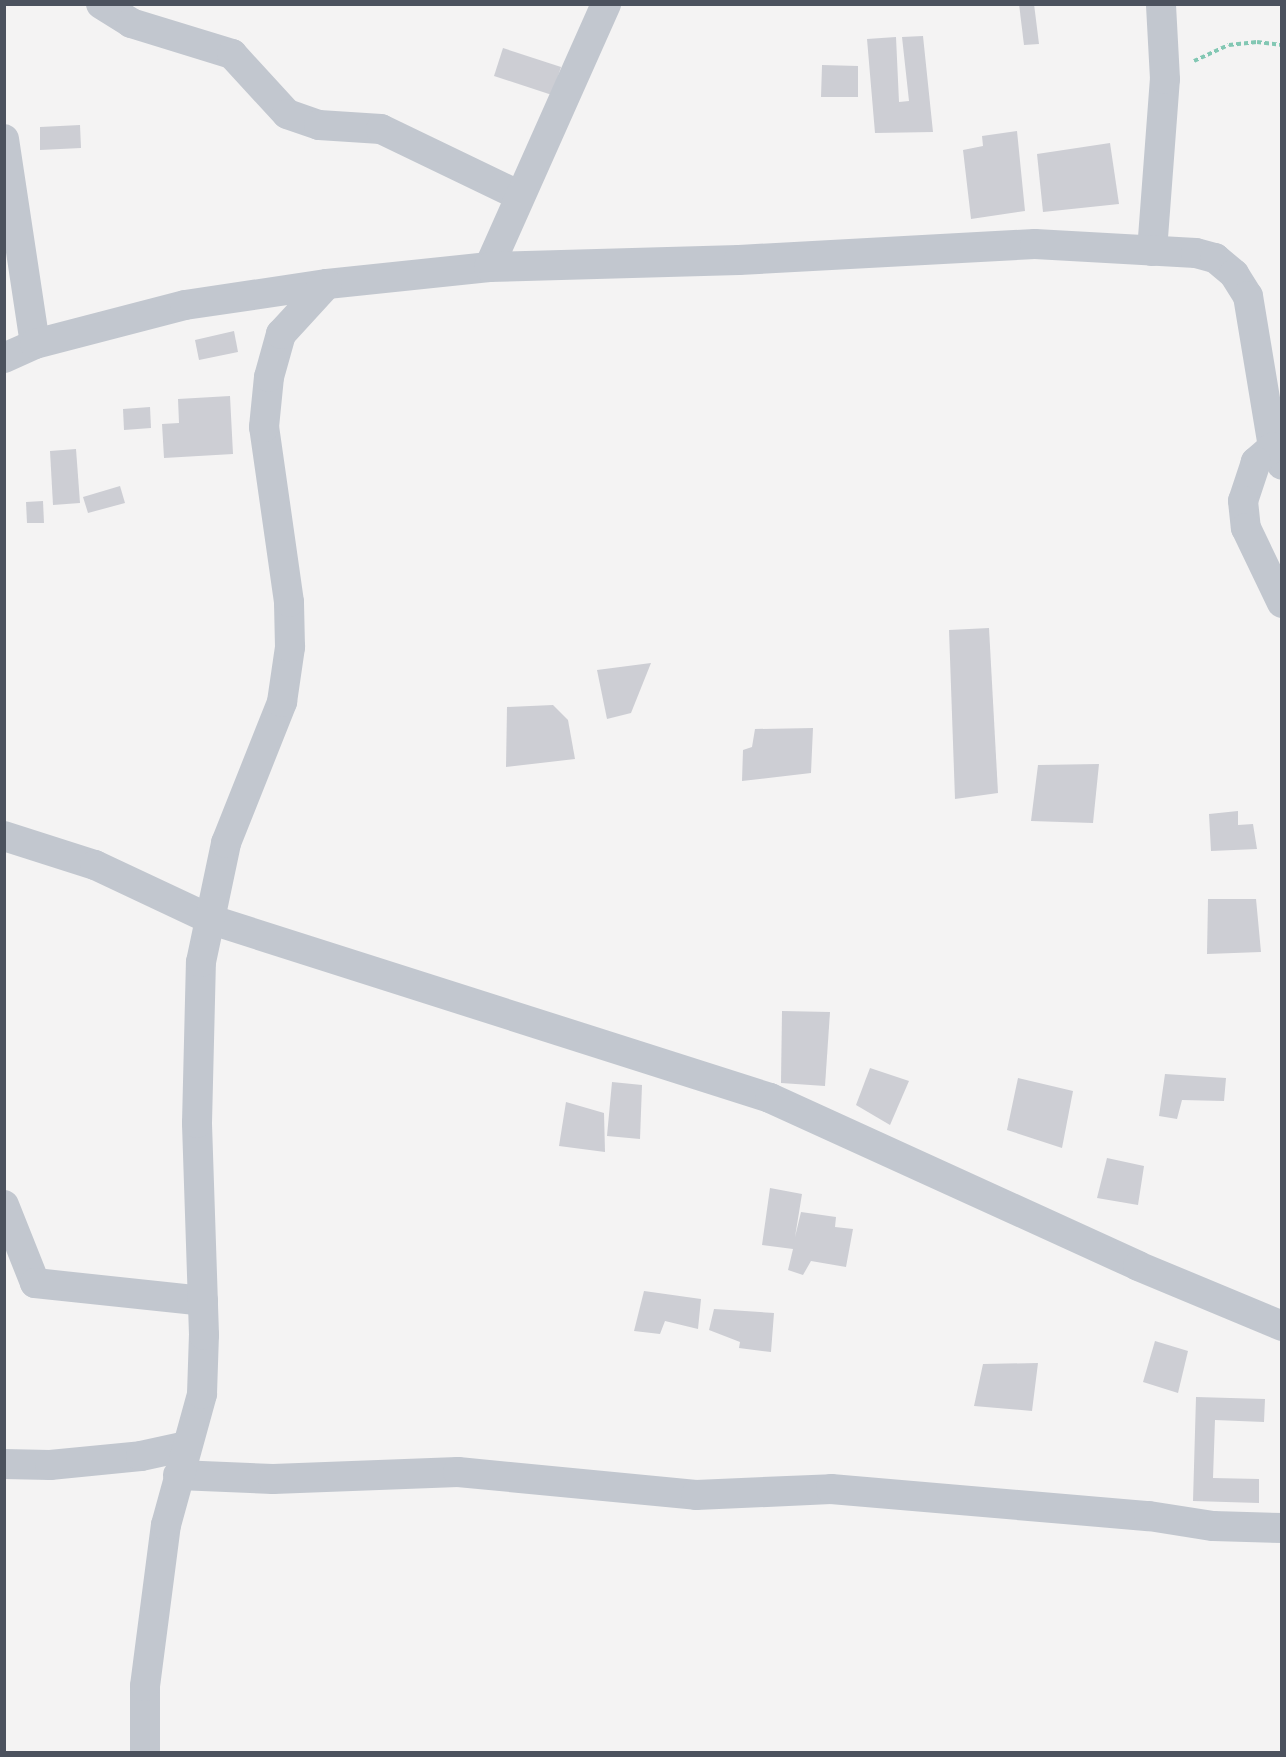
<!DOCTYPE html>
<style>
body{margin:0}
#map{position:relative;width:1286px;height:1757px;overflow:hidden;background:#f4f3f3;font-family:Roboto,sans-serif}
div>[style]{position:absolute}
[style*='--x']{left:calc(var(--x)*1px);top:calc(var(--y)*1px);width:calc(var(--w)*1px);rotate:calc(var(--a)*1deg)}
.building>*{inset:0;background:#cdced4}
.path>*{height:4px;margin-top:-2px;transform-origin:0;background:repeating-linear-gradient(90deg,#82c7b3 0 4.5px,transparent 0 7.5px)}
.minor>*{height:30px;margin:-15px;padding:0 15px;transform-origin:15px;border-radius:15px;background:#c2c7cf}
span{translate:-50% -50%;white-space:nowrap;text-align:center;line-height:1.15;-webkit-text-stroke:4.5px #fff;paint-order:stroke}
.frame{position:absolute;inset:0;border:6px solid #4c525e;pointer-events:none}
</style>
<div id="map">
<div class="building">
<i style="clip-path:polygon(1019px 4px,1034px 4px,1039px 44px,1024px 45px)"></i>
<i style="clip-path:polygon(923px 36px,933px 132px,875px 133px,867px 39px,896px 37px,899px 102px,909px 101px,902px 37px)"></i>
<i style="clip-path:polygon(503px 48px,561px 67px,552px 95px,494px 76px)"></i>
<i style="clip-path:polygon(822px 65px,858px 66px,858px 97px,821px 97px)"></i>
<i style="clip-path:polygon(80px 125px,81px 148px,40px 150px,40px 127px)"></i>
<i style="clip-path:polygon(1017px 131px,1025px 211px,971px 219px,963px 150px,983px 146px,982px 136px)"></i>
<i style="clip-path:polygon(1110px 143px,1119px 204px,1043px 212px,1037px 154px)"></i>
<i style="clip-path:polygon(234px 331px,238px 352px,199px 360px,195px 340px)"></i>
<i style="clip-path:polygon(230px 396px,233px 454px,164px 458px,162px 424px,179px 423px,178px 399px)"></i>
<i style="clip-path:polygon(150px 407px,151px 428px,124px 430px,123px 409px)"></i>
<i style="clip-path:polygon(76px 449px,80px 503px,53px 505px,50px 451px)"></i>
<i style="clip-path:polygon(120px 486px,125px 503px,88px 513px,83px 497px)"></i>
<i style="clip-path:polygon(43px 501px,44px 523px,27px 523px,26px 502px)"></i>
<i style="clip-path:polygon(989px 628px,998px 793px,955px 799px,949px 630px)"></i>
<i style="clip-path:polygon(651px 663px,631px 713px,607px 719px,597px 670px)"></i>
<i style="clip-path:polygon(553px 705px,568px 720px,575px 759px,506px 767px,507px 707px)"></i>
<i style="clip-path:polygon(813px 728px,811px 773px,742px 781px,743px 750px,752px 747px,755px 729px)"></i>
<i style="clip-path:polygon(1099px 764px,1093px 823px,1031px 821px,1038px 765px)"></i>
<i style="clip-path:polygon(1238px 811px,1238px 825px,1253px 824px,1257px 849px,1211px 851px,1209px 814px)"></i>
<i style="clip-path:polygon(1208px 899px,1256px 899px,1261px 952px,1207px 954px)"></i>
<i style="clip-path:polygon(782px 1011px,830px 1012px,825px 1086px,781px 1083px)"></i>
<i style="clip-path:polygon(870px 1068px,909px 1081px,890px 1125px,856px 1105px)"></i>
<i style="clip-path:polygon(1165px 1074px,1226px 1078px,1224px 1101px,1182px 1100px,1177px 1119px,1159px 1116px)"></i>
<i style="clip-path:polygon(1018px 1078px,1073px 1091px,1062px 1148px,1007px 1130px)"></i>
<i style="clip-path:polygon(612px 1082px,642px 1085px,640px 1139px,607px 1136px)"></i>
<i style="clip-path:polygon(566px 1102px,604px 1113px,605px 1152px,559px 1146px)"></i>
<i style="clip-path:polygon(1107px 1158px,1144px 1166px,1138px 1205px,1097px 1198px)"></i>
<i style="clip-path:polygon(770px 1188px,802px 1194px,795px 1237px,801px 1212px,836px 1217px,835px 1227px,853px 1229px,846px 1267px,811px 1261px,803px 1275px,788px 1270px,793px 1249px,762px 1245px)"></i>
<i style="clip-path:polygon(644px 1291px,701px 1299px,698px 1329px,665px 1321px,660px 1334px,634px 1331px)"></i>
<i style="clip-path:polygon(714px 1309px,774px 1313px,771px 1352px,739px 1348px,740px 1342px,709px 1330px)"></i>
<i style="clip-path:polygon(1155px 1341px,1188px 1351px,1178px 1393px,1143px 1382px)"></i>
<i style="clip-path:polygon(1038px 1363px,1032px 1411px,974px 1406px,983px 1364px)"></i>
<i style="clip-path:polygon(1196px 1397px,1265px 1399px,1264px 1422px,1215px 1420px,1213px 1478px,1259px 1479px,1259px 1503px,1193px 1501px)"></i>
</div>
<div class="path">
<i style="--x:1194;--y:61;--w:38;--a:-25"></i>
<i style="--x:1229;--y:45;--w:28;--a:-6"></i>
<i style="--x:1257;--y:42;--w:25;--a:7"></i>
</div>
<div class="minor">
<i style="--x:101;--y:4;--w:36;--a:32"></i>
<i style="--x:131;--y:23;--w:106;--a:17.1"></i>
<i style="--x:232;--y:54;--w:81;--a:47.5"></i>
<i style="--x:287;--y:114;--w:34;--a:19"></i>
<i style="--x:319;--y:125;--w:62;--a:3.7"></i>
<i style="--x:381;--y:129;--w:154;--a:25.7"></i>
<i style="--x:4;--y:139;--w:207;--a:81.4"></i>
<i style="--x:1152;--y:251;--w:172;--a:-85.7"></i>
<i style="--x:1165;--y:79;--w:75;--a:-93.1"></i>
<i style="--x:489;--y:267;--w:288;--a:-66"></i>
<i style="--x:4;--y:358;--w:34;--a:-24"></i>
<i style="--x:35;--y:344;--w:155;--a:-14.6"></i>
<i style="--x:185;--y:305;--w:144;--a:-8.4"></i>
<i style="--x:327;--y:284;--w:163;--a:-6"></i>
<i style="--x:489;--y:267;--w:250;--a:-1.6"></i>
<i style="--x:739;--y:260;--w:296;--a:-3.1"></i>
<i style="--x:1035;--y:244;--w:161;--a:3.2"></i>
<i style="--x:1196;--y:253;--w:20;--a:15"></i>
<i style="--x:1215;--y:258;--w:25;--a:40"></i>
<i style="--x:1234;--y:274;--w:26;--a:58"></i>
<i style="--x:1248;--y:296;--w:153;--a:80.6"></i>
<i style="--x:1273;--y:447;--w:20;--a:63"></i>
<i style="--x:1273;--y:447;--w:23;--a:139"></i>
<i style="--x:1256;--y:462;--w:41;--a:108.4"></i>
<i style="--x:1243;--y:501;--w:27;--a:84"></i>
<i style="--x:1246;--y:528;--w:83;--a:64.4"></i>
<i style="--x:4;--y:836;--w:96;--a:17.7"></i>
<i style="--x:95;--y:865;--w:129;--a:25.2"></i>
<i style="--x:212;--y:920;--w:586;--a:17.69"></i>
<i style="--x:770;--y:1098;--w:405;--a:24.5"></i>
<i style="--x:1138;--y:1266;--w:156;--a:22.6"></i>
<i style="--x:4;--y:1205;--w:84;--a:68.3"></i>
<i style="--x:35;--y:1283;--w:169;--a:6.1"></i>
<i style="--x:4;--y:1464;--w:46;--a:1.2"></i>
<i style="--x:50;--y:1465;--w:91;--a:-5.6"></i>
<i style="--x:141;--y:1456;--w:47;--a:-12.3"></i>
<i style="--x:178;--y:1475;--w:95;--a:2.4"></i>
<i style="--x:273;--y:1479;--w:185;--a:-2.2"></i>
<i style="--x:458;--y:1472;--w:239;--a:5.5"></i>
<i style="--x:696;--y:1495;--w:135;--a:-2.5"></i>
<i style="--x:831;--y:1489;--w:319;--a:4.9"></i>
<i style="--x:1149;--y:1516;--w:65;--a:8.9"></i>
<i style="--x:1213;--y:1526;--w:69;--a:1.7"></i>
<i style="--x:145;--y:1752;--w:66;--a:-90"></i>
<i style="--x:145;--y:1686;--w:162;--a:-82.6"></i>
<i style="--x:166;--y:1525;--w:136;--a:-74.6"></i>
<i style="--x:202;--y:1394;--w:59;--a:-88.1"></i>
<i style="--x:204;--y:1335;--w:212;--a:-91.9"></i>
<i style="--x:197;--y:1123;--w:161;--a:-88.6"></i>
<i style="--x:201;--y:962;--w:122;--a:-78.1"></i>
<i style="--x:226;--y:843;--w:152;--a:-68.3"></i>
<i style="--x:282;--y:702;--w:56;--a:-81.7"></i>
<i style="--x:290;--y:647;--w:45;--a:-91.3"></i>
<i style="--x:289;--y:602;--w:177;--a:-98.1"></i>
<i style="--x:264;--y:427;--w:50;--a:-84.3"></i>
<i style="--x:269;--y:377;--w:45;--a:-74.4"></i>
<i style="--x:281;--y:334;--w:68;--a:-47.4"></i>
</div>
<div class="frame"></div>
</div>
